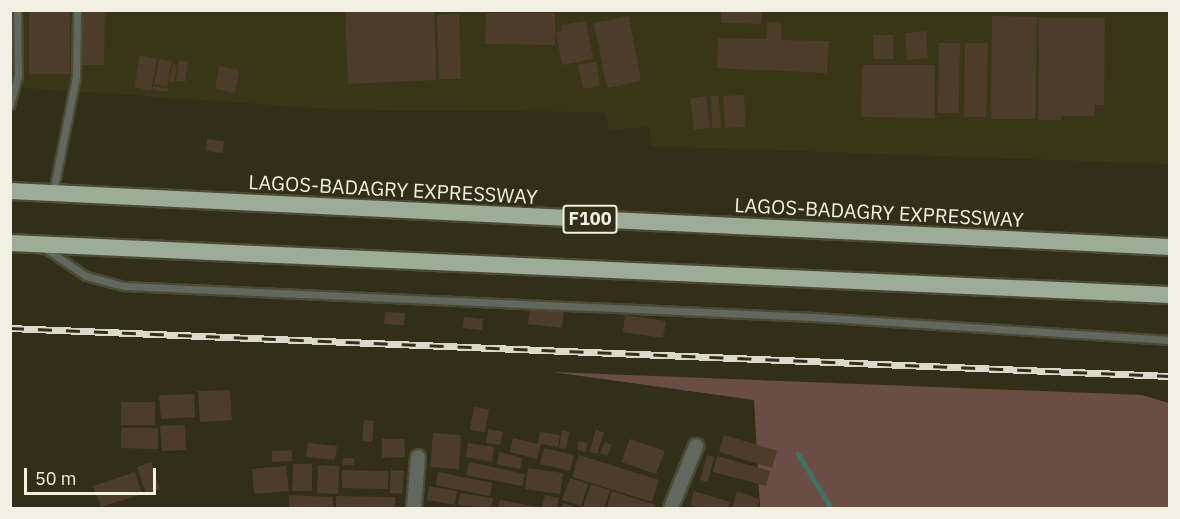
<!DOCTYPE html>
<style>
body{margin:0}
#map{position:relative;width:1180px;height:519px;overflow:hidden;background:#312f18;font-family:"IBM Plex Sans",sans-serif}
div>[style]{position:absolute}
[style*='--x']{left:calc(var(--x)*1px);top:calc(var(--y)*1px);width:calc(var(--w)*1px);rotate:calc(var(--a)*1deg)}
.built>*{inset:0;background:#383617}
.green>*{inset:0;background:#6a4d44}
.stream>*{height:5px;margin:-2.5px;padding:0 2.5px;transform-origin:2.5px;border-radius:2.5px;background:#407263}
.building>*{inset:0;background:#4c3c29}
.roads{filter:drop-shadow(2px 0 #4c4a34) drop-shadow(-2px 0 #4c4a34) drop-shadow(0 2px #4c4a34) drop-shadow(0 -2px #4c4a34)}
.service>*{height:7px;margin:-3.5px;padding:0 3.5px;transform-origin:3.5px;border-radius:3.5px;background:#61685f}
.minor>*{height:14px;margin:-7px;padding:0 7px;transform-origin:7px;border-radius:7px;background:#61685f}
.trunk>*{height:16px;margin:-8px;padding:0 8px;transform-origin:8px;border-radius:8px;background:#9cac97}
.rail>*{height:7px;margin-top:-3.5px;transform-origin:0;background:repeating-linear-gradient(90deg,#312f18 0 14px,#dad9ca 0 28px);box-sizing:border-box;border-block:2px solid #dad9ca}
span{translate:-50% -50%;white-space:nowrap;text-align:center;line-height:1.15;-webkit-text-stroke:6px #312f18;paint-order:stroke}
.shield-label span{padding:2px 4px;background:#312f18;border:2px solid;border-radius:4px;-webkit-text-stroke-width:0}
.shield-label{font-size:18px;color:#f1f0e2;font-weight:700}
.street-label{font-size:20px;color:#f1f0e2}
.frame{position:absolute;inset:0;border:12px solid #f1f0e2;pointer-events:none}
.scale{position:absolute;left:24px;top:468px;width:132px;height:27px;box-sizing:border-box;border:3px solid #f1f0e2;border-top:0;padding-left:8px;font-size:18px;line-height:21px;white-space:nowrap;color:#f1f0e2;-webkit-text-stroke:4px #312f18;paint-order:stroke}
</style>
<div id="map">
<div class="built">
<i style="clip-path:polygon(10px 11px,1169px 11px,1169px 164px,651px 146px,649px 127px,610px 130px,604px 112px,346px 110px,11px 87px)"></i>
</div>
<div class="green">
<i style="clip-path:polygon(552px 372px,1142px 395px,1169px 403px,1169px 508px,760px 508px,754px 400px)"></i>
</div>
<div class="stream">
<i style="--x:798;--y:454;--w:63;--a:58.6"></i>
</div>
<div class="building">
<i style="clip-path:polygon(29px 10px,70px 10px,70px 74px,29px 74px)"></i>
<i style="clip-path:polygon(78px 10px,105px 10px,104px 65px,77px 65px)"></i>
<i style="clip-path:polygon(345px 10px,434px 10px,436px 80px,348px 84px)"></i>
<i style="clip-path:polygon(721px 10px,762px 10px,761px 24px,721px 23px)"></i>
<i style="clip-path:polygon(486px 13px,555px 13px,555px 45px,485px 44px)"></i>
<i style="clip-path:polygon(459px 14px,461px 79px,439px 79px,437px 15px)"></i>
<i style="clip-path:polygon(629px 16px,641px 81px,607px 88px,594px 23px)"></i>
<i style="clip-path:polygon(992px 16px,1037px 17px,1035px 119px,991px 119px)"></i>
<i style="clip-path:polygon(1039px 18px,1105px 18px,1104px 105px,1095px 105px,1095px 116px,1061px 116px,1061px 120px,1038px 120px)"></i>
<i style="clip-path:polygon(586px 21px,593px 59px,562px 65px,556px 32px,562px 31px,561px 25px)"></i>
<i style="clip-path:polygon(767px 22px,781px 23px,781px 40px,829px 41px,827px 73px,717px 68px,718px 38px,766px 39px)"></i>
<i style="clip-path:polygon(926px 31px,928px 58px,907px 60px,905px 33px)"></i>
<i style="clip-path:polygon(873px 35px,893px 35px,893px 59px,873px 59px)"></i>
<i style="clip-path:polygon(939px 43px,960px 43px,959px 113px,938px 113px)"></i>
<i style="clip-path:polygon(965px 43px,988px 43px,986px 117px,964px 117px)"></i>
<i style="clip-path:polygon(140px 55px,157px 59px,151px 91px,134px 87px)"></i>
<i style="clip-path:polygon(159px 59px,172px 61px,167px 87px,154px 84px)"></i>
<i style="clip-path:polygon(179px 60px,188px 62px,185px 82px,176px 81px)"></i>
<i style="clip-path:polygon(596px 62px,600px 86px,583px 89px,578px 65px)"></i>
<i style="clip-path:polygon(173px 64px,177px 65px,174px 82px,169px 81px)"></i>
<i style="clip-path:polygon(862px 65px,935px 65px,935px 118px,861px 117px)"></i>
<i style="clip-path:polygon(219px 66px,239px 70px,235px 93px,215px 89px)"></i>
<i style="clip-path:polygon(153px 86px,168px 88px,168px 92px,153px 90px)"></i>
<i style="clip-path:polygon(744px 95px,746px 127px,725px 128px,723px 96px)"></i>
<i style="clip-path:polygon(706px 96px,710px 128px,694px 130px,690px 98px)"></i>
<i style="clip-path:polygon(711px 96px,719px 96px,721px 128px,712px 128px)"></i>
<i style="clip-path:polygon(207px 139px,224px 141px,223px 153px,206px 151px)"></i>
<i style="clip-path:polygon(530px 307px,564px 311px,562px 328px,528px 324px)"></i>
<i style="clip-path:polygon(385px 312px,405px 313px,404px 325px,384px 324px)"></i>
<i style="clip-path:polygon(625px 315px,666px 321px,663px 338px,623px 332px)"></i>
<i style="clip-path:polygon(464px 317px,483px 319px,482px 330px,463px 328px)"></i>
<i style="clip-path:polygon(230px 390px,232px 420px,200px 422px,198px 391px)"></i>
<i style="clip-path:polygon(194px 394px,195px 417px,161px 419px,159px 395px)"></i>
<i style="clip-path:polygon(121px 402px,155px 402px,155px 425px,121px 425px)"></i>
<i style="clip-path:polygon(474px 407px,489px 409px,485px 432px,470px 430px)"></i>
<i style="clip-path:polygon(364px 420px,374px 421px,372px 442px,362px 441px)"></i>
<i style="clip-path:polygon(185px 425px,186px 450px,162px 451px,160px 426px)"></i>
<i style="clip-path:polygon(121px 428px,158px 428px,158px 449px,121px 448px)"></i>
<i style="clip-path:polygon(488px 429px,503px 432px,500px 445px,486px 443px)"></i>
<i style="clip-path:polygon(562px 430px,569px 432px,566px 449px,559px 448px)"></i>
<i style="clip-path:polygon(596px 430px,604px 433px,597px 454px,589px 452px)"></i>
<i style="clip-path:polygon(540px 432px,560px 435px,558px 447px,541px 444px,537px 459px,510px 452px,513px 438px,538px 444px)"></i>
<i style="clip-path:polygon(433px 433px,461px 435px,459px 469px,430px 467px)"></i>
<i style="clip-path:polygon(724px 435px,777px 451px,772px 468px,719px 452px)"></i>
<i style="clip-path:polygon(382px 439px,404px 439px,405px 457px,382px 458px)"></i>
<i style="clip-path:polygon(630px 439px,665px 451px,656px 474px,621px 462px)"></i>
<i style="clip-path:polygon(579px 441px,588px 443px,586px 452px,577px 450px)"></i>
<i style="clip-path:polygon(605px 442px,612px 445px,607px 456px,600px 453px)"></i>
<i style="clip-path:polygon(308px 443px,337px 446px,335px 460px,306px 457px)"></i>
<i style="clip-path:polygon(468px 443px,494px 447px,492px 462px,466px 457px)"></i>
<i style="clip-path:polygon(544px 448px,574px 455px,570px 471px,540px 464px)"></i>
<i style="clip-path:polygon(292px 450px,292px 461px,272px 462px,272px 451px)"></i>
<i style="clip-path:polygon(499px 452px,523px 458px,520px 469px,497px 464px)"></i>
<i style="clip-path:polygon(579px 455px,659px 480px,652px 502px,572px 477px)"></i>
<i style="clip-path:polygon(707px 455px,714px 457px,708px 482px,700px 480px)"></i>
<i style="clip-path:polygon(717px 456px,770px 471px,766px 486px,713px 472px)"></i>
<i style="clip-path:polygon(343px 458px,354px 458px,354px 465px,343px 465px)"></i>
<i style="clip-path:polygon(151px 462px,160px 489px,146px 494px,137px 467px)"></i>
<i style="clip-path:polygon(469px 462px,525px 474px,522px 486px,466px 475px)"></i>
<i style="clip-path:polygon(293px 464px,312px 464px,312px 491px,292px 491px)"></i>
<i style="clip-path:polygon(318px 465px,339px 466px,338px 494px,317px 493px)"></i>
<i style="clip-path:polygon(286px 466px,289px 491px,254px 494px,252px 469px)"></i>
<i style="clip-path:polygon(528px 468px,563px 473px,560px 494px,525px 489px)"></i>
<i style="clip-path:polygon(342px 470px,388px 471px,388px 489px,342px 488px)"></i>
<i style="clip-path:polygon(391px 470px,404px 471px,402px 494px,390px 493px)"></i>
<i style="clip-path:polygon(135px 472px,142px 494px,101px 507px,93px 486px)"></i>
<i style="clip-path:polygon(438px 472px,492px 483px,490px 496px,436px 485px)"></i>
<i style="clip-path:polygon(570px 478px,588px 484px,581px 506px,562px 500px)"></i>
<i style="clip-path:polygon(591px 484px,610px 490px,604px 508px,583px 507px)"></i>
<i style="clip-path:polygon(429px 486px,457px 491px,455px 505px,427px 500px)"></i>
<i style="clip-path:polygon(612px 491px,656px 505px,655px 508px,607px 508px)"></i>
<i style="clip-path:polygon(694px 491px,730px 502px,728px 508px,700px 508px,690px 505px)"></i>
<i style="clip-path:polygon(737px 491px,760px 499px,757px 508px,732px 508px)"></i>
<i style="clip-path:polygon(460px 493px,493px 498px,491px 508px,458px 505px)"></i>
<i style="clip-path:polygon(289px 495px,333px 497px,333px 508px,289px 508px)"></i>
<i style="clip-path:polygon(545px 495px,559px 498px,556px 508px,542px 508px)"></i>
<i style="clip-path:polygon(336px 496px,395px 497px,395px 508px,336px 508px)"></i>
<i style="clip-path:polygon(500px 500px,540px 507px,540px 508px,498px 508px)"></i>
<i style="clip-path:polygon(563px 503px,578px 508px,561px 508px)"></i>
</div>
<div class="roads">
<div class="service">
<i style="--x:10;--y:105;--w:30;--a:-75"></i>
<i style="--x:18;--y:76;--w:66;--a:-90.9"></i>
<i style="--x:53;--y:192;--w:117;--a:-78.7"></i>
<i style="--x:76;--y:77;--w:67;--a:-89.1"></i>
<i style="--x:46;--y:249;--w:48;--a:34"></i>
<i style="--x:86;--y:276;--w:39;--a:15"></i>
<i style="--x:124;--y:286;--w:690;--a:2.58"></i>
<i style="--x:813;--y:317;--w:358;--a:3.7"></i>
</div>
<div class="minor">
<i style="--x:414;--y:508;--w:51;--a:-85.5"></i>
<i style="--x:671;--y:508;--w:67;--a:-68"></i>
</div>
<div class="trunk">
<i style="--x:10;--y:191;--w:1161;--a:2.76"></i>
<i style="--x:10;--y:243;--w:1161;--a:2.57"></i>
</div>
</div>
<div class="rail">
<i style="--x:10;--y:328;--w:1161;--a:2.37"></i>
</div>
<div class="shield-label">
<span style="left:590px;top:219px">F100</span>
</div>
<div class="street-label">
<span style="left:393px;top:189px;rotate:3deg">LAGOS-BADAGRY EXPRESSWAY</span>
<span style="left:879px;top:212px;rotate:3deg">LAGOS-BADAGRY EXPRESSWAY</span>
</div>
<div class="frame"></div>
<div class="scale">50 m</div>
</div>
